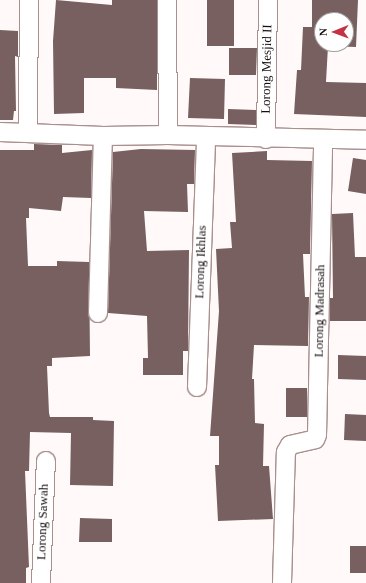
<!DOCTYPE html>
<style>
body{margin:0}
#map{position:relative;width:366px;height:583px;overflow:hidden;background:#fff9f9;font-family:Georgia,serif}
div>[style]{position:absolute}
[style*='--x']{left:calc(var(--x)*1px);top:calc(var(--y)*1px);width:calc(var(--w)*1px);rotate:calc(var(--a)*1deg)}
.building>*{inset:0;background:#77605f}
.roads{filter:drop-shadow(1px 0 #a9908f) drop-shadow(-1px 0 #a9908f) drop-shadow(0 1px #a9908f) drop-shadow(0 -1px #a9908f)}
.street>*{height:18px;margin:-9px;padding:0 9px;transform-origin:9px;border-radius:9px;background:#fff}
span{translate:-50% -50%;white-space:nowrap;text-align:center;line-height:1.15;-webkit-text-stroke:4px #fff;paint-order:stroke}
.street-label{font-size:13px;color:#170e0e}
.north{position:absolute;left:314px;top:12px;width:40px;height:40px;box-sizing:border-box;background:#fff;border:1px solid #a29f9f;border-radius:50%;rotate:269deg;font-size:11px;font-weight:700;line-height:16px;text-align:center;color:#170e0e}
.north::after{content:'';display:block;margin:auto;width:14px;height:18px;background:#c33344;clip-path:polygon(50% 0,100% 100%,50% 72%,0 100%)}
</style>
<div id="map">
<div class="building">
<i style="clip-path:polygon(56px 0,112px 5px,112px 0,157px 0,157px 90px,116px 88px,116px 78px,84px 78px,84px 113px,54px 114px,53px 41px)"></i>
<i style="clip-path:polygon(207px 0,234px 0,234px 46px,207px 46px)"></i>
<i style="clip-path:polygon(evenodd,312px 0,358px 0,356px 47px,328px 46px,326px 82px,366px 83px,366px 117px,294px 114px,297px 70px,301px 70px,303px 27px,312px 27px,312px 0,322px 20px,346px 20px,346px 44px,322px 44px,322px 20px)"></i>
<i style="clip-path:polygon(0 30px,18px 31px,18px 57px,15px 56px,16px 111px,14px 111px,13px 120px,0 120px)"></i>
<i style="clip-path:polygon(229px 48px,257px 48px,256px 75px,229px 75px)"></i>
<i style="clip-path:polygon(190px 78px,225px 79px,224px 119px,188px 118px)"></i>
<i style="clip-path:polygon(228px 109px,256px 110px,256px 125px,228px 124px)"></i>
<i style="clip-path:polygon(34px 144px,62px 145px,62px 153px,92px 150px,91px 198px,63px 197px,61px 211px,29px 208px,29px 218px,26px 218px,28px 266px,57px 266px,57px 261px,89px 262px,90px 356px,52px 358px,52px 366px,47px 366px,49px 413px,50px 417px,93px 417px,93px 420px,114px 421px,113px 486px,70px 485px,71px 433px,30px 432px,29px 471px,25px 471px,29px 567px,26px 568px,26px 583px,0 583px,0 150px,34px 150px)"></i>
<i style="clip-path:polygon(141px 149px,195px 150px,194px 184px,187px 184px,188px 212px,144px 211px,147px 251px,189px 250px,188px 351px,183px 351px,183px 375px,143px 375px,143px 358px,148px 358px,147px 316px,108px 313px,113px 152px)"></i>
<i style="clip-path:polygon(267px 151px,267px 160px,312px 161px,310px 254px,303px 254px,305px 297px,309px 297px,308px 346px,254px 345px,252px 379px,254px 379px,255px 423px,264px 424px,263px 466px,269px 466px,273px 519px,218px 521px,215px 465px,219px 465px,219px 436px,210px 436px,219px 311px,216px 249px,232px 248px,230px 222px,236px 222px,232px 153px)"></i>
<i style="clip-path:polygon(353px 158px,366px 160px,366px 194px,348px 191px)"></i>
<i style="clip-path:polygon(353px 213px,355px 257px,366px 257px,366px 321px,330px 321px,330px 298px,333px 298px,332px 214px)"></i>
<i style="clip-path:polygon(338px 355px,366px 356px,366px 380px,338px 379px)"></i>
<i style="clip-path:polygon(286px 388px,307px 388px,307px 417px,286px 417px)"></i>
<i style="clip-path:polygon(345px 414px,366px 415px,366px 441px,344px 440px)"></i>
<i style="clip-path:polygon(80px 518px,112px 519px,112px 542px,79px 542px)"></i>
<i style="clip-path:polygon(350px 546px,366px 546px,366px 573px,350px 573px)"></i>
</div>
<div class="roads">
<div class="street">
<i style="--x:167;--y:0;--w:135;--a:89.6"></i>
<i style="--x:0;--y:132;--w:103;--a:2.2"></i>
<i style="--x:103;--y:136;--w:65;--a:-0.9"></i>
<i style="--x:168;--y:135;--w:198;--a:1.4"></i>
<i style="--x:28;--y:132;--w:132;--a:-89.6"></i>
<i style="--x:266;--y:139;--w:139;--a:-89.2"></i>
<i style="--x:98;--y:313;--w:177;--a:-88.4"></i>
<i style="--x:197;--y:387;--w:249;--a:-87.9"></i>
<i style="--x:41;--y:583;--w:122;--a:-87.7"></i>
<i style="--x:282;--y:583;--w:131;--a:-88.3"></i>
<i style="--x:286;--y:452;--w:8;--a:-60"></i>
<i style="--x:290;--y:445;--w:26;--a:-13"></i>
<i style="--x:315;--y:439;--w:4;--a:-63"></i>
<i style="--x:317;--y:435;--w:295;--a:-88.8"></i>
</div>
</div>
<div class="street-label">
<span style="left:267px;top:69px;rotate:-89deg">Lorong Mesjid II</span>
<span style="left:201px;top:262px;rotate:-88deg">Lorong Ikhlas</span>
<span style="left:320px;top:311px;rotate:-89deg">Lorong Madrasah</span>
<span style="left:43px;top:522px;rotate:-88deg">Lorong Sawah</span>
</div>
<div class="north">N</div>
</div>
